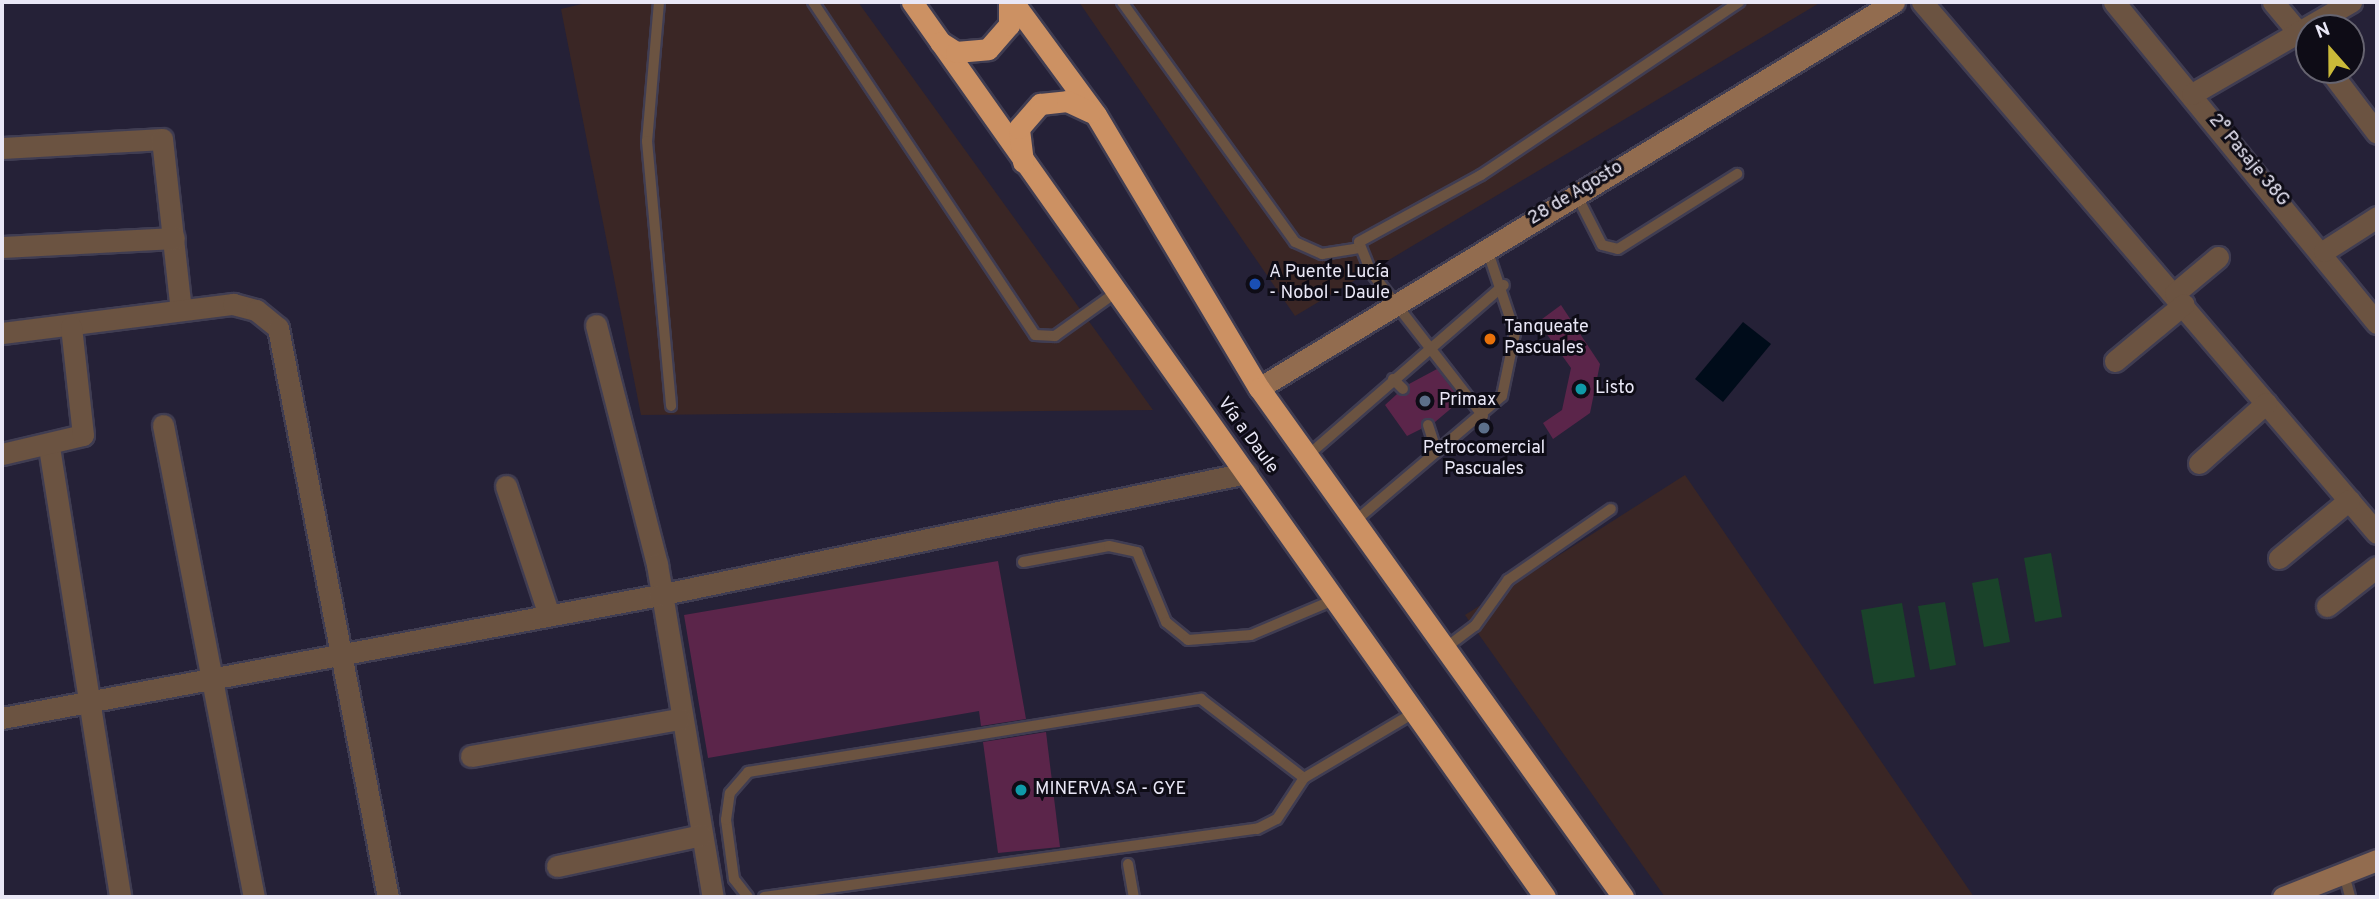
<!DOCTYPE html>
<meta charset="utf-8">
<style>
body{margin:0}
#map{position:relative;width:2379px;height:899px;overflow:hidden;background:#252137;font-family:Overpass,sans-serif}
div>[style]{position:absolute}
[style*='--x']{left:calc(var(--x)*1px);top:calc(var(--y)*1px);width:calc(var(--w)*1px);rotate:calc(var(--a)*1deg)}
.industrial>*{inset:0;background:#3a2625}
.green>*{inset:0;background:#1a432a}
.water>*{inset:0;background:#000c1a}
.building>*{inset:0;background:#5b254a}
.roads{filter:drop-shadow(2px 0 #403d52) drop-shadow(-2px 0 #403d52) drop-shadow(0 2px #403d52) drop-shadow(0 -2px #403d52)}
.lane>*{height:10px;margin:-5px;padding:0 5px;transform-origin:5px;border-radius:5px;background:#6b5341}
.street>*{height:21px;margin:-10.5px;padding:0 10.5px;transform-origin:10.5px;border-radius:10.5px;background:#6b5341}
.secondary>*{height:21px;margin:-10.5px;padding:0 10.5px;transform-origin:10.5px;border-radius:10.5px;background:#926c4f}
.highway>*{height:21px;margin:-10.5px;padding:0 10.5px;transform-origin:10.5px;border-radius:10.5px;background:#cc9163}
.dots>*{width:19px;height:19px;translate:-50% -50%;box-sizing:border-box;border:4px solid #0e0c16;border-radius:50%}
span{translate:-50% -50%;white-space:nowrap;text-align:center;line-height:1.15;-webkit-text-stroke:6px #0e0c16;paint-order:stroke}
.street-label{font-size:18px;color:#e9e7f6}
.poi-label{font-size:18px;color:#e9e7f6}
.left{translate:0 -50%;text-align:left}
.frame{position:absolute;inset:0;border:4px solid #e9e7f6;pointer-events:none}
.north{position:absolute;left:2295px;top:14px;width:70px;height:70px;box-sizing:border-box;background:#0e0c16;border:2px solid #666470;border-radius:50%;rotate:339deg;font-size:19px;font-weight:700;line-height:28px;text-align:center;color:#e9e7f6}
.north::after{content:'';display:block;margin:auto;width:24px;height:32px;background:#cbba39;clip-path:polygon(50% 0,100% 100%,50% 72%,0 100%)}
</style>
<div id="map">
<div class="industrial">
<i style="clip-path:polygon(590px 2px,858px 2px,1153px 410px,641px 415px,561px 9px)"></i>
<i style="clip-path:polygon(1079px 2px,1821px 2px,1295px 316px)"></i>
<i style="clip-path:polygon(1685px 475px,1974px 897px,1665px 897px,1465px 615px)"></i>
</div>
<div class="green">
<i style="clip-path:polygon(2051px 553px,2062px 617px,2035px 622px,2024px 558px)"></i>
<i style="clip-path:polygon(1998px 578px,2010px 642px,1984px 647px,1972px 583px)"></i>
<i style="clip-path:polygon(1945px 602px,1956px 665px,1930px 670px,1918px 606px)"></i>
<i style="clip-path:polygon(1902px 603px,1915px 677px,1874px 684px,1861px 610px)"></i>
</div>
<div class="water">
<i style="clip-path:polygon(1743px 322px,1771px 344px,1723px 402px,1695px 379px)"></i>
</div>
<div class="building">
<i style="clip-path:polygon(1561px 305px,1600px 364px,1590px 413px,1553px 439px,1543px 423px,1562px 410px,1571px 368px,1538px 322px)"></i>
<i style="clip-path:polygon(1437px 369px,1461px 400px,1435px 422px,1423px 419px,1421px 429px,1407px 436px,1385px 405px,1397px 394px,1408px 395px,1409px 384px)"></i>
<i style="clip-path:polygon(998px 561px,1026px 719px,981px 726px,979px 711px,708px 758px,684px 615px)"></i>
<i style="clip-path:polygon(1046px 732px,1060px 847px,998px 853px,983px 742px)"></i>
</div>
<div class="roads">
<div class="lane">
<i style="--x:659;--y:2;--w:140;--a:94.9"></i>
<i style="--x:647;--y:141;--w:266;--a:84.8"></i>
<i style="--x:813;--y:2;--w:400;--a:56.3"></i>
<i style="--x:1035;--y:335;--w:20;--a:3"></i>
<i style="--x:1055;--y:336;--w:74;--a:-35.6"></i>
<i style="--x:1122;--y:2;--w:296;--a:54.2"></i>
<i style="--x:1295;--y:242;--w:30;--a:24"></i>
<i style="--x:1322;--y:254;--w:36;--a:-9"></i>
<i style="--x:1576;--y:194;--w:57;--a:63"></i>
<i style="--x:1602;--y:245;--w:16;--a:14"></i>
<i style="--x:1618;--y:249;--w:141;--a:-32.2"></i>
<i style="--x:1393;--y:379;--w:14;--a:45"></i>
<i style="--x:1483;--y:416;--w:182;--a:-127.9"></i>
<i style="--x:1371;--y:272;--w:32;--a:-112"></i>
<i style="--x:1359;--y:242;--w:139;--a:-28.8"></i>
<i style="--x:1481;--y:175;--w:311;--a:-33.8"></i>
<i style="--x:1428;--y:425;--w:28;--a:72"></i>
<i style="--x:1306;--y:457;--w:262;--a:-41"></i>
<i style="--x:1354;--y:522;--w:194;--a:-40.4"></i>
<i style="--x:1502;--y:396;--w:64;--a:-78.3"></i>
<i style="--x:1515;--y:333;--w:89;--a:-108.4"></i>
<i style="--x:1023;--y:562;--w:87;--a:-10.5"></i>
<i style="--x:1109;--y:546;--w:29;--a:12"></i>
<i style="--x:1137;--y:552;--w:76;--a:67.5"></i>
<i style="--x:1166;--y:622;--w:28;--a:39"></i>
<i style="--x:1188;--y:640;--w:63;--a:-4.5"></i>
<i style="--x:1251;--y:635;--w:92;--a:-23"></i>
<i style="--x:1444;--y:649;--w:39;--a:-37"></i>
<i style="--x:1475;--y:626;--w:57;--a:-54.3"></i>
<i style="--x:1508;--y:580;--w:125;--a:-34.6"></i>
<i style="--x:1128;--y:864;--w:34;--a:80"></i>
<i style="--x:2344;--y:874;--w:24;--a:75"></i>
<i style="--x:748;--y:897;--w:23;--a:-128"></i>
<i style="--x:734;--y:879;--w:60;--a:-97.7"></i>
<i style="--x:726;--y:820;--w:27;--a:-82"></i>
<i style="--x:730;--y:793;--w:28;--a:-49"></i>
<i style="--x:748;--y:772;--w:459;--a:-9.2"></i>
<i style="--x:1201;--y:699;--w:130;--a:37.5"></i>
<i style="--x:764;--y:897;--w:498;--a:-7.9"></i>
<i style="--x:1257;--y:829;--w:22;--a:-27"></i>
<i style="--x:1277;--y:819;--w:49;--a:-56.6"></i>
<i style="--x:1304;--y:778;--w:129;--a:-30.7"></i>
</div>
<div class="street">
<i style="--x:1922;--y:2;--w:699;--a:49.41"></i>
<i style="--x:2114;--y:2;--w:415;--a:50.7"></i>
<i style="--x:2273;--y:2;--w:56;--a:50.1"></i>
<i style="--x:2329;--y:70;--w:79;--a:52.7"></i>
<i style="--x:2192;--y:94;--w:184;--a:-30.1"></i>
<i style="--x:2;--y:148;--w:160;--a:-3.2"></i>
<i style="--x:162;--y:139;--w:172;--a:83.7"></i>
<i style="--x:2;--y:247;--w:172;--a:-3"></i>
<i style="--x:2324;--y:251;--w:63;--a:-32.7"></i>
<i style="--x:2175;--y:293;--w:56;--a:-39.9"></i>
<i style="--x:596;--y:325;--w:247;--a:75.7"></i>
<i style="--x:657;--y:564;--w:338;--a:80.5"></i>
<i style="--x:2;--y:333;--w:233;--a:-7.2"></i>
<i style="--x:233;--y:304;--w:24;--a:15"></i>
<i style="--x:256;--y:310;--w:28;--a:39"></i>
<i style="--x:278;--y:328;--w:580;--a:79.06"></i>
<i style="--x:2115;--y:361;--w:89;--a:-39.6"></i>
<i style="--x:163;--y:425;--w:481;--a:79.1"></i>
<i style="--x:49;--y:447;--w:456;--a:81"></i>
<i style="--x:2;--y:454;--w:83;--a:-13.2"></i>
<i style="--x:83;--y:435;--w:109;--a:-96.3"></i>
<i style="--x:2199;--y:463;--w:90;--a:-41.8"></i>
<i style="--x:506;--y:486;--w:136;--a:71.6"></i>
<i style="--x:2279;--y:558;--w:91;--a:-39.6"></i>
<i style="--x:2327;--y:606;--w:63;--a:-38"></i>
<i style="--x:2;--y:718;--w:668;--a:-10.6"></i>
<i style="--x:659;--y:595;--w:600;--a:-11.74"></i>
<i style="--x:471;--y:756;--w:211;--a:-10.1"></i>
<i style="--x:557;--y:866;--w:147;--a:-12.1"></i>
</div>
<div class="secondary">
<i style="--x:1259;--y:388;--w:743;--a:-31.29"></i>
<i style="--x:2283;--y:897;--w:101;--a:-21.5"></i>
</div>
<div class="highway">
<i style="--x:912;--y:2;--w:1096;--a:54.73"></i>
<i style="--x:1013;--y:2;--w:140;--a:53.7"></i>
<i style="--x:1096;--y:115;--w:318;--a:59.2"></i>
<i style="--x:1259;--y:388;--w:626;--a:54.43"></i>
<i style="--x:940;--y:42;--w:19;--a:32"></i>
<i style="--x:956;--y:52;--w:32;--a:-5"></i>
<i style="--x:988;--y:49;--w:32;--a:-49"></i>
<i style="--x:1009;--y:25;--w:23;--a:-90"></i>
<i style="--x:1023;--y:162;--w:34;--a:-97"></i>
<i style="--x:1019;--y:128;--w:32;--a:-49"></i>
<i style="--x:1040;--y:104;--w:27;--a:-6"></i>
<i style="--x:1067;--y:101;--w:26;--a:25"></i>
</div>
</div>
<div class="dots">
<i style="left:1255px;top:284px;background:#1a4fb4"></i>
<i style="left:1490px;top:339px;background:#e8710a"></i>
<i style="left:1581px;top:389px;background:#0f9aa8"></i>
<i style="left:1425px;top:401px;background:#5c6f8a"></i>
<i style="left:1484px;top:428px;background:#5c6f8a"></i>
<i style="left:1021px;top:790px;background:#0f9aa8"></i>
</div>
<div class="street-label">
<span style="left:2248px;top:161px;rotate:50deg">2° Pasaje 38G</span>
<span style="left:1576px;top:194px;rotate:-31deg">28 de Agosto</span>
<span style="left:1247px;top:436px;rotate:54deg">Vía a Daule</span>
</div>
<div class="poi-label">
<span class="left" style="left:1269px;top:284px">A Puente Lucía<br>- Nobol - Daule</span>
<span class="left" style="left:1504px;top:339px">Tanqueate<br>Pascuales</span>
<span class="left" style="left:1595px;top:389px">Listo</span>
<span class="left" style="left:1439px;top:401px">Primax</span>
<span style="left:1484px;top:460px">Petrocomercial<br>Pascuales</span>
<span class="left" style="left:1035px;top:790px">MINERVA SA - GYE</span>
</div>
<div class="frame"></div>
<div class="north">N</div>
</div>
